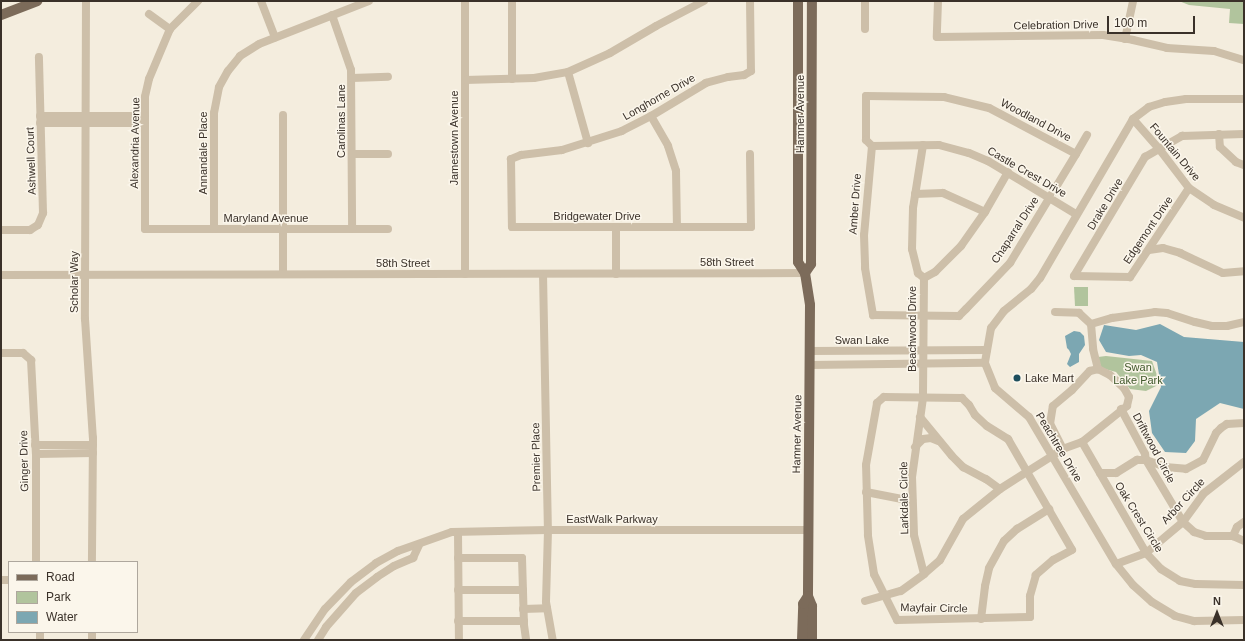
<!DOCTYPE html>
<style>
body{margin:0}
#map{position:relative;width:1245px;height:641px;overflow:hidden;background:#f4edde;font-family:Helvetica,sans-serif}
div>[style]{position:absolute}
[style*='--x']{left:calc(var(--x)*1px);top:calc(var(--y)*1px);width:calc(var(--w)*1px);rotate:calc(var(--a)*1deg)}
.green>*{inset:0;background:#b1c49d}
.water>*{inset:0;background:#7ca7b2}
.minor>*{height:8px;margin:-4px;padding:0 4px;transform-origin:4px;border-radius:4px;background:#cdbfa9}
.major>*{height:10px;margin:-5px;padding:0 5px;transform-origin:5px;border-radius:5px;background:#7c6b5a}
.dots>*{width:11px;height:11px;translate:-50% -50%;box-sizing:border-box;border:2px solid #fbf6eb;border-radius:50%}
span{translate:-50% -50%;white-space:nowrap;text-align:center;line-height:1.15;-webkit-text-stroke:3px #fbf6eb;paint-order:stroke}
.street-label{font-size:11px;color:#3a3129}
.park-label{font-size:11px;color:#41592c}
.poi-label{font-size:11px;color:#3a3129}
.left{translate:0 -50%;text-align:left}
.frame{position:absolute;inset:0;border:2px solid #3a3129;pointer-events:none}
.legend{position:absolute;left:8px;top:561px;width:130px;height:72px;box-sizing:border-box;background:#fbf6eb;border:1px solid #aea79d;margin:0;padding:5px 7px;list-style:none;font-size:12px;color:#3a3129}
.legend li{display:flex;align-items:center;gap:8px;height:20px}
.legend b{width:20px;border:1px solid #aea79d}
.north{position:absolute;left:1197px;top:593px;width:40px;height:40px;-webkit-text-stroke:3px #fbf6eb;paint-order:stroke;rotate:0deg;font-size:11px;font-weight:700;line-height:16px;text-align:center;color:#3a3129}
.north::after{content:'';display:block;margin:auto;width:14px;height:18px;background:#3a3129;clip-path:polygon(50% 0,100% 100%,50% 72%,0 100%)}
.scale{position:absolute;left:1107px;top:16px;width:88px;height:18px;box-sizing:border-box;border:2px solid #3a3129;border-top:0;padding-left:5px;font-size:12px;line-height:14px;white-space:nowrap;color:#3a3129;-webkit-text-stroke:3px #fbf6eb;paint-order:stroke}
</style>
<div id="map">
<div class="green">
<i style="clip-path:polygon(1179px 1px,1244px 1px,1244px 24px,1229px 23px,1230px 9px,1189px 5px)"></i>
<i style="clip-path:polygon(1074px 287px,1088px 287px,1088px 306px,1075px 306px)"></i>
<i style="clip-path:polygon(1106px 356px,1152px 361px,1160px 384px,1146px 391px,1130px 389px,1116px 372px,1101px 368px,1098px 357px)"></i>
</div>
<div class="water">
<i style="clip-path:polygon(1160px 324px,1184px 337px,1244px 342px,1244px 409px,1220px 403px,1196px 419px,1195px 441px,1186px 453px,1165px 452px,1152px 433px,1149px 411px,1161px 387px,1157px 362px,1141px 355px,1129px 356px,1106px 352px,1099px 340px,1104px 325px,1136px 330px)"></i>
<i style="clip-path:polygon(1074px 331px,1080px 332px,1084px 336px,1085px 345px,1079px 354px,1079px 362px,1070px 367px,1067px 364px,1071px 354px,1069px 350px,1067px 348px,1065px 336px)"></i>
</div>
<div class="minor">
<i style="--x:86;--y:1;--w:318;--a:90.2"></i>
<i style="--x:85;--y:319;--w:119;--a:86.2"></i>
<i style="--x:93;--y:438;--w:124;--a:90.5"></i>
<i style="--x:198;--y:1;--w:40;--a:135"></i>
<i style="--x:170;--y:29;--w:54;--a:112.8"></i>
<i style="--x:149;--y:79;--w:18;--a:103"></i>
<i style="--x:145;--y:97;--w:132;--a:90"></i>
<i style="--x:145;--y:229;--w:243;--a:0"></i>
<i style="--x:261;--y:1;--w:39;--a:69"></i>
<i style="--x:465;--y:1;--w:273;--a:90"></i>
<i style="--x:512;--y:1;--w:78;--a:90"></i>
<i style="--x:750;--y:1;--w:70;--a:89.2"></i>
<i style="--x:751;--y:71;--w:8;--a:150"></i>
<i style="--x:744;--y:75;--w:16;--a:173"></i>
<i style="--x:728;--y:77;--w:23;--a:165"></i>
<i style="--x:706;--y:83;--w:64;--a:149"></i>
<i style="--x:651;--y:116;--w:33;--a:153"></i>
<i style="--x:622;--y:131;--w:63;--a:162.4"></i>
<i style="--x:562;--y:150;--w:41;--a:173"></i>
<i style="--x:521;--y:155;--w:11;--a:158"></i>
<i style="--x:511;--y:159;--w:68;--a:89.2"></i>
<i style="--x:512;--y:227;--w:239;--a:0"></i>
<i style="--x:751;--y:227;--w:73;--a:-90.8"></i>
<i style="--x:865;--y:1;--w:28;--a:90"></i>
<i style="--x:938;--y:1;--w:36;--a:92"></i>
<i style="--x:937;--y:37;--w:166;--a:-0.7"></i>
<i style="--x:1103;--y:35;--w:30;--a:9"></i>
<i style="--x:1133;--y:40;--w:35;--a:13"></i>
<i style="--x:1167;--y:48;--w:47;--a:3.7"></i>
<i style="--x:1214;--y:51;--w:31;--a:17"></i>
<i style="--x:149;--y:14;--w:26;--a:36"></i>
<i style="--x:332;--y:15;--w:58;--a:70.9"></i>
<i style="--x:351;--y:70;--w:159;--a:89.6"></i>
<i style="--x:1125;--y:39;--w:39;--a:-78"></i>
<i style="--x:568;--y:72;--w:74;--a:74.3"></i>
<i style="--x:352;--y:78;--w:36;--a:-2"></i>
<i style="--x:465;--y:80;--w:69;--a:-1.7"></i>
<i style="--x:534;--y:78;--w:35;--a:-10"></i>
<i style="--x:568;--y:72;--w:46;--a:-24.3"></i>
<i style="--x:610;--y:53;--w:53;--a:-30.4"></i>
<i style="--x:656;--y:26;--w:54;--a:-27.5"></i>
<i style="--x:1244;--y:99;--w:58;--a:180"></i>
<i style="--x:1186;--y:99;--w:21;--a:172"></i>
<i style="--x:1165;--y:102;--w:17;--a:163"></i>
<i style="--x:1149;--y:107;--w:20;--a:143"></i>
<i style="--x:1133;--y:119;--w:184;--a:120.3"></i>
<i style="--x:1040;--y:278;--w:14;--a:129"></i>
<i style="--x:1031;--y:289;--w:35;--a:141"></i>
<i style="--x:1004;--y:311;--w:21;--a:127"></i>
<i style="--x:991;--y:328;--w:36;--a:100"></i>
<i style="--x:985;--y:363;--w:27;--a:68"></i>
<i style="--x:995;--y:388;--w:45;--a:40.5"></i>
<i style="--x:1029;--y:417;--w:171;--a:59.4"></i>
<i style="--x:1116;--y:564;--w:27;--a:51"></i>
<i style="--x:1133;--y:585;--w:25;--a:42"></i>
<i style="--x:1152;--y:602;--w:27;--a:31"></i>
<i style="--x:1175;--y:616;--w:20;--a:15"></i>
<i style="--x:1194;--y:621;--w:50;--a:-1.1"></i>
<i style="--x:40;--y:116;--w:105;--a:0"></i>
<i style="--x:651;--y:116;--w:34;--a:60"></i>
<i style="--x:668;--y:146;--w:26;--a:72"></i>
<i style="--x:676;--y:171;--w:56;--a:89"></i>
<i style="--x:1133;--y:119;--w:41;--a:48.9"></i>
<i style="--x:1160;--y:150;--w:48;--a:52.7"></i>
<i style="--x:1189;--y:188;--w:30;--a:34"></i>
<i style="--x:1214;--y:205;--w:33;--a:23"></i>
<i style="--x:40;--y:123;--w:105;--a:0"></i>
<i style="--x:1219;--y:134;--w:13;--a:86"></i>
<i style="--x:1220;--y:147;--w:22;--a:43"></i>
<i style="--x:1236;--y:162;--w:9;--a:21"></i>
<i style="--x:923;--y:145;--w:64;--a:99"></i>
<i style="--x:913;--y:208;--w:41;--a:91.4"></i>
<i style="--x:912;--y:249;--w:25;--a:76"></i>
<i style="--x:918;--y:273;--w:8;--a:40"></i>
<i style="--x:924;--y:278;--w:120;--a:90.5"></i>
<i style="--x:923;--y:398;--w:80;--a:97.9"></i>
<i style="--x:912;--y:477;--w:58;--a:88"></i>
<i style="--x:914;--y:535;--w:40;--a:75.6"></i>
<i style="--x:872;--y:146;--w:67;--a:-0.9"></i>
<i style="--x:939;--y:145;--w:31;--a:15"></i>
<i style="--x:969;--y:153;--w:21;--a:23"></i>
<i style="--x:988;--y:161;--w:103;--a:31.1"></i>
<i style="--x:352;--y:154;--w:36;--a:0"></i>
<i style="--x:1076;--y:154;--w:98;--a:-152.1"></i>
<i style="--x:989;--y:108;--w:46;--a:-166.3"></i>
<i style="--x:944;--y:97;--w:78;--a:-179.3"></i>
<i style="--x:866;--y:96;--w:44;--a:90"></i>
<i style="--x:866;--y:140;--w:8;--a:45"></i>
<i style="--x:872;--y:146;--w:89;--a:95.1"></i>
<i style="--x:864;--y:235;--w:33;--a:88"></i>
<i style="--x:865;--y:268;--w:48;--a:80.3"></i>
<i style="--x:873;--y:315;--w:86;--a:0.7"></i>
<i style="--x:959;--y:316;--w:10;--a:-45"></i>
<i style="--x:966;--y:309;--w:64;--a:-46.3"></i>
<i style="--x:1010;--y:263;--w:127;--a:-58.8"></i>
<i style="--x:1076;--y:154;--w:22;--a:-60"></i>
<i style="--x:1189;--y:188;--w:107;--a:123.5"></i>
<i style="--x:1130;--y:277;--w:56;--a:-179"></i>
<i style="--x:1074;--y:276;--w:139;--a:-59.2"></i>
<i style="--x:1145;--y:157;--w:43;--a:-29.6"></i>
<i style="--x:1182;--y:136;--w:62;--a:-1.8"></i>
<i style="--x:915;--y:194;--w:28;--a:-2"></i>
<i style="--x:943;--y:193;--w:46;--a:24.3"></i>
<i style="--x:616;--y:227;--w:47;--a:90"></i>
<i style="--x:214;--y:229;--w:116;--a:-90"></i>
<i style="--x:214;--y:113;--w:26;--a:-79"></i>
<i style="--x:219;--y:87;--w:18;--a:-61"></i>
<i style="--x:228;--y:71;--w:19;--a:-51"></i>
<i style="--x:240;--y:56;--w:22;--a:-32"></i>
<i style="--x:259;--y:44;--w:118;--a:-21.4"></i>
<i style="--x:1;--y:230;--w:29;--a:0"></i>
<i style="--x:30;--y:230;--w:9;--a:-32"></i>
<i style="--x:38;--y:225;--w:13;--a:-67"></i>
<i style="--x:43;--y:213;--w:156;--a:-91.5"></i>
<i style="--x:1149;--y:250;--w:14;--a:-8"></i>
<i style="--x:1163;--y:248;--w:18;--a:16"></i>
<i style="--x:1180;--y:253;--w:47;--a:24.9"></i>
<i style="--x:1223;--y:273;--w:21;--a:-5"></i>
<i style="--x:283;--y:274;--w:159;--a:-90"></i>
<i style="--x:543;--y:274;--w:256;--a:88.9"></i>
<i style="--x:548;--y:530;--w:72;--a:91.6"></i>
<i style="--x:546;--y:602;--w:39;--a:80"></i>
<i style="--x:1;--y:275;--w:804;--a:-0.14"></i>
<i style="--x:924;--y:278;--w:13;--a:-29"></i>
<i style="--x:935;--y:272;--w:37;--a:-45"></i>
<i style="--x:961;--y:246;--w:42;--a:-54.8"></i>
<i style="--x:985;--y:212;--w:46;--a:-60.1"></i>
<i style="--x:1055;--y:312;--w:24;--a:2"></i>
<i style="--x:1079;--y:313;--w:16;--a:43"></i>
<i style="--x:1091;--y:324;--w:25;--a:85"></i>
<i style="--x:1093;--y:349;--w:21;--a:76"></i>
<i style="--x:1091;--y:324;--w:22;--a:-16"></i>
<i style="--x:1112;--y:318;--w:43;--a:-7.9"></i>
<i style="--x:1155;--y:312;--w:12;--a:5"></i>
<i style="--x:1167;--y:313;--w:29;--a:18"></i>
<i style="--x:1195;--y:322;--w:17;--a:13"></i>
<i style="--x:1212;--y:326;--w:15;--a:0"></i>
<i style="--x:1227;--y:326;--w:17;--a:-13"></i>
<i style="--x:810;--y:351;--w:177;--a:-0.3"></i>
<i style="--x:1;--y:353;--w:22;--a:0"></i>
<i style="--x:23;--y:353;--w:11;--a:41"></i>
<i style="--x:31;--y:360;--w:94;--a:87"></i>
<i style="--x:36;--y:454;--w:108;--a:90"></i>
<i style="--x:810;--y:365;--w:175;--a:-0.7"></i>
<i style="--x:1098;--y:369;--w:13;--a:27"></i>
<i style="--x:1110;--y:375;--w:19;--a:43"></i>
<i style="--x:1124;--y:388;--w:10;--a:61"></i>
<i style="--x:1129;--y:397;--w:9;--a:103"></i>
<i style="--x:1127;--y:406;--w:58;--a:141.3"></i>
<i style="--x:1082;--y:442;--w:20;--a:160"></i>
<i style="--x:1063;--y:449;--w:28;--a:-117"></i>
<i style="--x:1050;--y:424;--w:18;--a:-81"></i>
<i style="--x:1053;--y:406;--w:25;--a:-40"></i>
<i style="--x:1072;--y:390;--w:26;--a:-47"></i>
<i style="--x:1090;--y:371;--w:8;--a:-14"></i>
<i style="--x:884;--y:397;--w:78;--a:0.7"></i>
<i style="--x:962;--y:398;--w:10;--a:45"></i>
<i style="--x:969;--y:405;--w:12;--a:59"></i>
<i style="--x:975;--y:415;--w:16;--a:43"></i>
<i style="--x:987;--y:426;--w:25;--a:32"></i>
<i style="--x:1008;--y:439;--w:128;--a:60"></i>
<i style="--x:1072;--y:550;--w:21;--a:152"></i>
<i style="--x:1053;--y:560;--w:23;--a:139"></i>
<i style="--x:1036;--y:575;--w:22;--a:106"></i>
<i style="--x:1030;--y:596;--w:21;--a:90"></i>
<i style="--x:1030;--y:617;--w:133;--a:178.7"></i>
<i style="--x:897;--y:620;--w:51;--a:-116.6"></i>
<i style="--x:874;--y:574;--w:39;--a:-99"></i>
<i style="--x:868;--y:535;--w:70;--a:-91.6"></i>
<i style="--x:866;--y:465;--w:63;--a:-79.9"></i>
<i style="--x:877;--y:403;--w:9;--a:-41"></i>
<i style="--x:1121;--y:409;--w:51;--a:61.9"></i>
<i style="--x:1145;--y:454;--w:6;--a:81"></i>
<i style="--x:1146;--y:460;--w:72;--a:59.2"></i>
<i style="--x:1183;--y:522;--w:15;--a:42"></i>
<i style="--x:1194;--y:532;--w:13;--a:18"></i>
<i style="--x:1206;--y:536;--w:27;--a:0"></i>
<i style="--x:1233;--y:536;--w:12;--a:24"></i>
<i style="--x:920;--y:417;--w:50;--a:50.6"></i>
<i style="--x:952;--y:456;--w:16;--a:45"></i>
<i style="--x:963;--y:467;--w:26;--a:28"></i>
<i style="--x:986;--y:479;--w:17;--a:36"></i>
<i style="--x:1082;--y:442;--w:128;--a:60"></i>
<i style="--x:1146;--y:553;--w:22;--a:47"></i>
<i style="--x:1161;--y:569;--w:22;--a:32"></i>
<i style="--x:1180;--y:581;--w:16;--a:11"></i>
<i style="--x:1196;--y:584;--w:48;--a:1.2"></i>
<i style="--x:35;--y:445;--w:58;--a:0"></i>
<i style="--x:915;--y:447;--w:11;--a:-45"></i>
<i style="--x:923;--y:439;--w:8;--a:-7"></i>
<i style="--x:931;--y:438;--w:8;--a:23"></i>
<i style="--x:36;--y:454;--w:57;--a:-1"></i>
<i style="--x:1100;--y:473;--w:16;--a:0"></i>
<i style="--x:1116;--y:473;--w:25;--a:-32"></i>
<i style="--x:1137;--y:460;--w:9;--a:0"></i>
<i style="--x:1146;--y:460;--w:20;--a:20"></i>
<i style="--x:1165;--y:467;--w:21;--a:5"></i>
<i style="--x:1186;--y:469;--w:19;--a:-28"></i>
<i style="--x:1203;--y:460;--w:30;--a:-64"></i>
<i style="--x:1216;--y:433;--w:7;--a:-45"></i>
<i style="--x:1221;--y:428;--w:7;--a:-34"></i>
<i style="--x:1227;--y:424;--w:17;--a:-3"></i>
<i style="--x:866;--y:492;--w:47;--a:11.1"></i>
<i style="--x:458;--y:532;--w:108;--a:89.5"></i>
<i style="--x:1233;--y:536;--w:10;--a:-66"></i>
<i style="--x:1237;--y:527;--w:9;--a:-36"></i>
<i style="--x:458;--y:558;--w:64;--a:0"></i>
<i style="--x:522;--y:558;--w:67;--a:88.3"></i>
<i style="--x:524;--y:625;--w:15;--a:82"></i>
<i style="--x:1116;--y:564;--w:32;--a:-20"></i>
<i style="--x:1146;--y:553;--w:48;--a:-40"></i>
<i style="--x:1183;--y:522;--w:34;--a:-54"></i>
<i style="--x:1203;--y:494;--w:52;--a:-38"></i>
<i style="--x:1;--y:580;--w:8;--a:0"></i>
<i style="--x:458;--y:590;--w:65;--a:0"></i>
<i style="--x:865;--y:601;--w:37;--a:-16"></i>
<i style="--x:901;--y:591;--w:29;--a:-36"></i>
<i style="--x:924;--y:574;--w:21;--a:-41"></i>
<i style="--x:940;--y:560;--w:47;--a:-60.7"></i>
<i style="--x:963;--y:519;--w:48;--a:-39"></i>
<i style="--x:1000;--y:489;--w:75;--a:-32.4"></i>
<i style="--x:523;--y:609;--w:24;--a:-2"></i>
<i style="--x:981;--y:619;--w:33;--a:-83"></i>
<i style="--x:985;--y:586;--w:18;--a:-77"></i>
<i style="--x:989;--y:568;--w:31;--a:-61"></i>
<i style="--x:1004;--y:541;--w:18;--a:-43"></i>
<i style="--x:1017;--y:529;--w:38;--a:-32"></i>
<i style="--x:458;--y:621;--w:66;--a:0"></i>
<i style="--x:40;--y:632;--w:8;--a:90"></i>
<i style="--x:92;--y:640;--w:8;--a:-90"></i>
<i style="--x:304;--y:640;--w:37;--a:-56"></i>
<i style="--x:325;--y:609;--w:37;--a:-46"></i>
<i style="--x:351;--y:582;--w:31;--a:-37"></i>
<i style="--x:376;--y:563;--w:25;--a:-29"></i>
<i style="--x:398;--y:551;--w:57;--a:-19.4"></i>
<i style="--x:452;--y:532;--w:96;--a:-1.2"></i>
<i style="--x:548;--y:530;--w:260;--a:0"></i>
<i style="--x:318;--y:640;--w:15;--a:-58"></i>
<i style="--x:326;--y:627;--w:45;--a:-48.6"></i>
<i style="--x:356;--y:593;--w:26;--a:-37"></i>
<i style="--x:377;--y:577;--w:20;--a:-33"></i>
<i style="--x:394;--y:566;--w:21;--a:-23"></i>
<i style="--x:413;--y:558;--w:14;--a:-65"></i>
</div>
<div class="major">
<i style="--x:798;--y:1;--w:261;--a:90"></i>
<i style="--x:798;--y:262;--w:13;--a:58"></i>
<i style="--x:805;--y:273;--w:32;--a:81"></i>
<i style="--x:810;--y:305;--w:291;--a:90.4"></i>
<i style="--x:808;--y:596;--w:11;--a:68"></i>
<i style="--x:812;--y:606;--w:34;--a:90"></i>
<i style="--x:1;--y:15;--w:39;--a:-21"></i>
<i style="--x:805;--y:273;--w:11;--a:-56"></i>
<i style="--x:811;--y:264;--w:263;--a:-89.8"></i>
<i style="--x:802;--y:640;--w:36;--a:-88"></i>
<i style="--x:803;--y:604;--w:9;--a:-58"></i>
</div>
<div class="dots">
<i style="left:1017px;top:378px;background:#1d4e5d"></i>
</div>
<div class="street-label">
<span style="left:1056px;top:25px;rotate:-1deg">Celebration Drive</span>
<span style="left:659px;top:97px;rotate:-30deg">Longhorne Drive</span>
<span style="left:800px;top:114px;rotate:-90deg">Hamner Avenue</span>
<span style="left:1036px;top:120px;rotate:28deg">Woodland Drive</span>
<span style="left:341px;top:121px;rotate:-90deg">Carolinas Lane</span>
<span style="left:454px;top:138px;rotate:-90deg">Jamestown Avenue</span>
<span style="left:135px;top:143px;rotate:-89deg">Alexandria Avenue</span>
<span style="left:1175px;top:152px;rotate:50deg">Fountain Drive</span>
<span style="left:203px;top:153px;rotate:-90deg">Annandale Place</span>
<span style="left:31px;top:161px;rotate:-92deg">Ashwell Court</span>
<span style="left:1027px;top:172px;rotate:30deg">Castle Crest Drive</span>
<span style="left:855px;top:204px;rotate:-86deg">Amber Drive</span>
<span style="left:1105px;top:204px;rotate:-59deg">Drake Drive</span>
<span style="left:597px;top:216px">Bridgewater Drive</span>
<span style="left:266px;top:218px">Maryland Avenue</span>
<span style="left:1015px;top:230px;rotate:-57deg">Chaparral Drive</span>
<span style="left:1148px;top:230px;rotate:-56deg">Edgemont Drive</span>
<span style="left:727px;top:262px">58th Street</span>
<span style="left:403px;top:263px">58th Street</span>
<span style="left:74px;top:282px;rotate:-90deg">Scholar Way</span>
<span style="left:912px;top:329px;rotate:-90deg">Beachwood Drive</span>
<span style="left:862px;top:340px">Swan Lake</span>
<span style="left:797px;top:434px;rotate:-89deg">Hamner Avenue</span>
<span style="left:1059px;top:447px;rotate:59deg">Peachtree Drive</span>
<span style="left:1154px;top:448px;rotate:62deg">Driftwood Circle</span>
<span style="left:536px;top:457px;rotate:-91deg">Premier Place</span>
<span style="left:24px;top:461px;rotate:-91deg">Ginger Drive</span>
<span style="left:904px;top:498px;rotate:-91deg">Larkdale Circle</span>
<span style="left:1183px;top:501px;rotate:-47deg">Arbor Circle</span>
<span style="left:1139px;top:517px;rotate:58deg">Oak Crest Circle</span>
<span style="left:612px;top:519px">EastWalk Parkway</span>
<span style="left:934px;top:608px;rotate:1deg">Mayfair Circle</span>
</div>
<div class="park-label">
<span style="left:1138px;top:374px">Swan<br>Lake Park</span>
</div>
<div class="poi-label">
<span class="left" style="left:1025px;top:378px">Lake Mart</span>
</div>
<div class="frame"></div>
<ul class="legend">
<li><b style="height:5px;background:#7c6b5a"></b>Road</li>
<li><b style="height:11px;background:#b1c49d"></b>Park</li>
<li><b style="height:11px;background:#7ca7b2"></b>Water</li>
</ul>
<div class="north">N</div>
<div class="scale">100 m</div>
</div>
